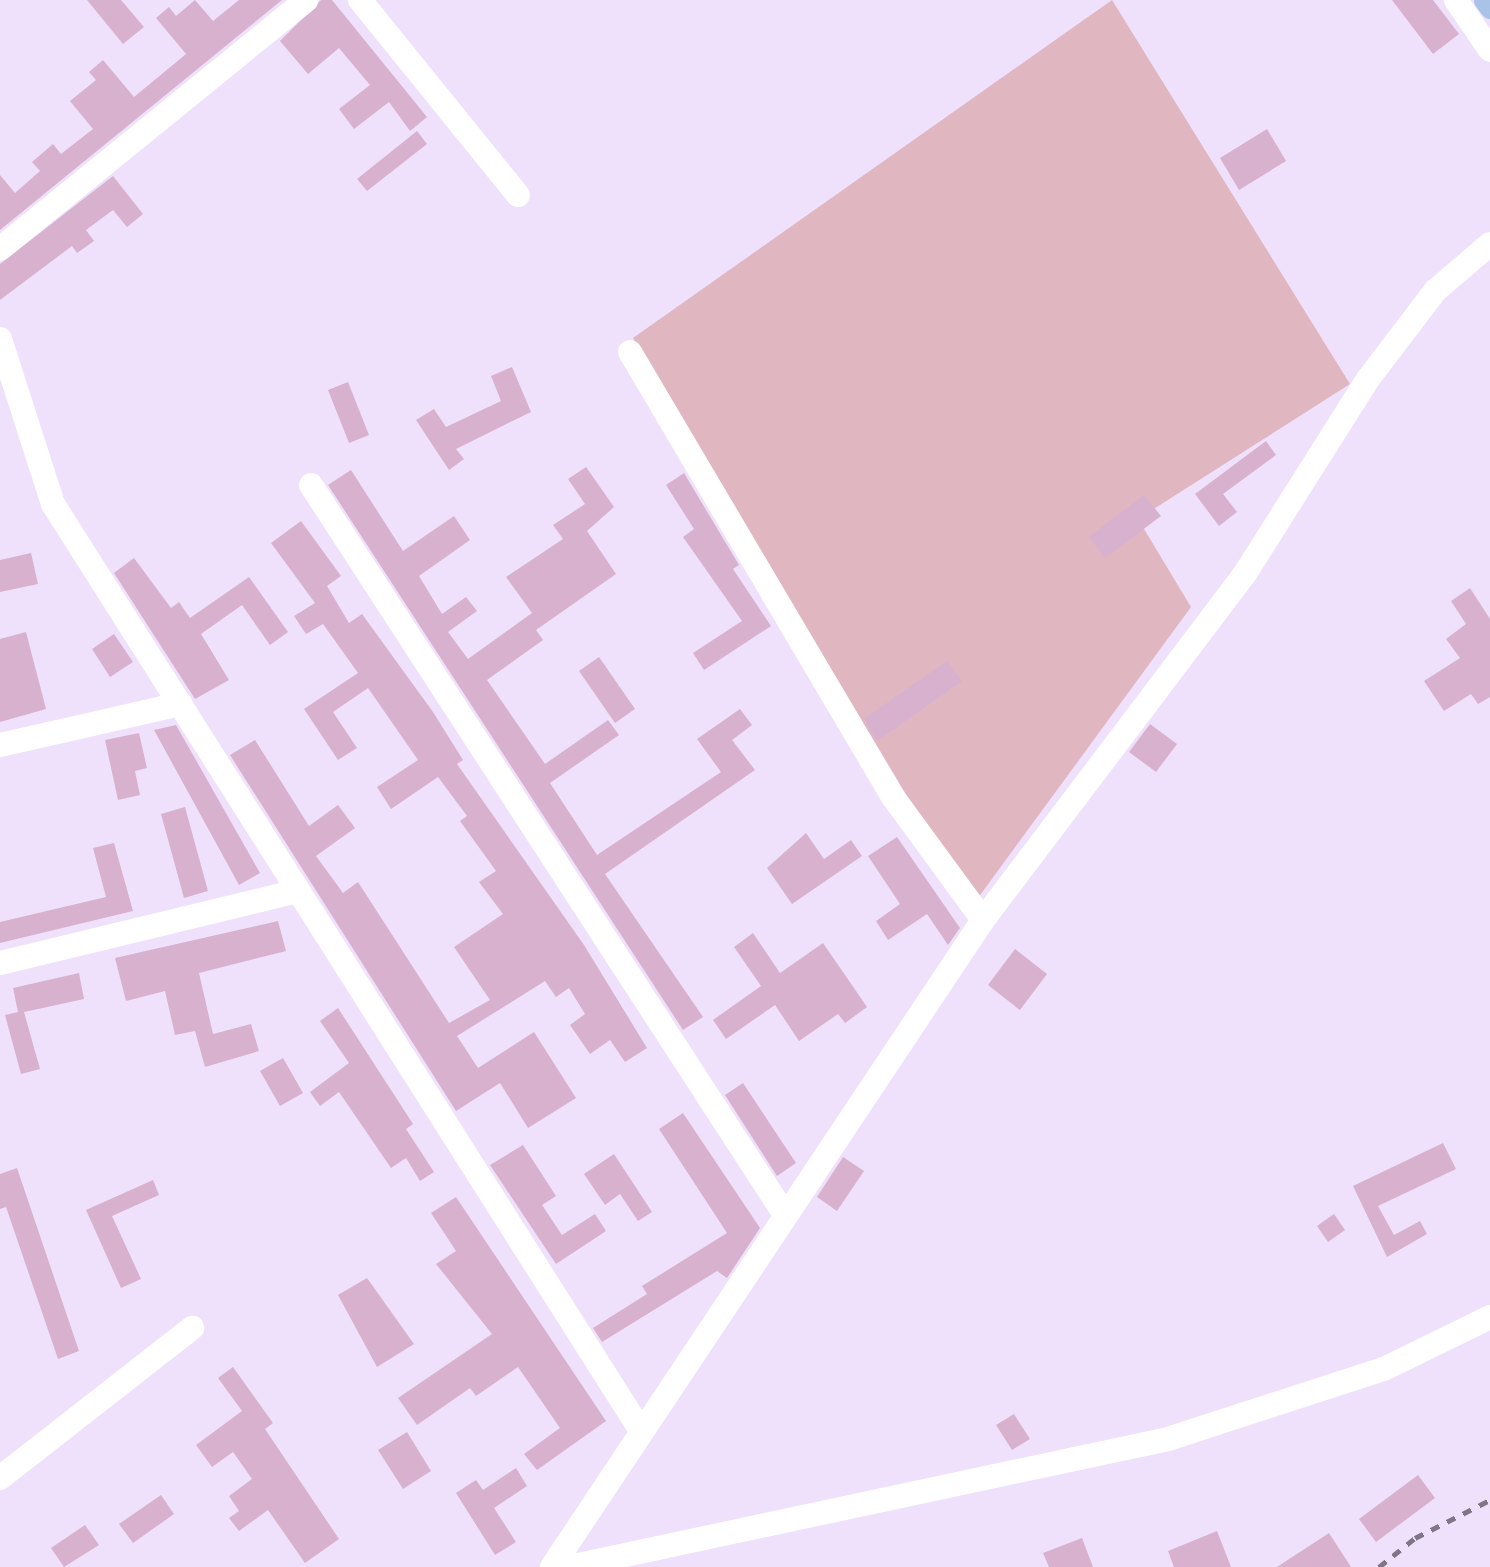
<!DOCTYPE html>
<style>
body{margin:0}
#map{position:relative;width:1490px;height:1567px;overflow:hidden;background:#efe1fb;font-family:"Fira Sans",sans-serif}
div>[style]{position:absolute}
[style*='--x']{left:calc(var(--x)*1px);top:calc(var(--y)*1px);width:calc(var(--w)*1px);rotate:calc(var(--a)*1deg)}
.green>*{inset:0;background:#e0b6c1}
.canal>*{height:21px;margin:-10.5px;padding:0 10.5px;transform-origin:10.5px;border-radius:10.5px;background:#a9c2e8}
.building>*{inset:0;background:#d8b1ce}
.minor>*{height:24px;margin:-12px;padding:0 12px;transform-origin:12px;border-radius:12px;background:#fff}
.rail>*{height:5px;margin-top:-2.5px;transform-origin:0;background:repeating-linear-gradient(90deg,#7f7587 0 9px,transparent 0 18px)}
span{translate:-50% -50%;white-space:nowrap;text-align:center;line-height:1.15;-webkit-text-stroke:7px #efe1fb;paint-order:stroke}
</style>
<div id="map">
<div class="green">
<i style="clip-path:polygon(1112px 0,1350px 384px,1138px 519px,1191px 607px,978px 898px,910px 801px,633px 338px)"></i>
</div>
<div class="canal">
<i style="--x:1484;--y:0;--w:10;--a:53"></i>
</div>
<div class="building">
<i style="clip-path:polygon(87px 0,121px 0,144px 27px,123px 44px)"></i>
<i style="clip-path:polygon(195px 0,213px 21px,239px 0,282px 0,0 230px,0 175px,15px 193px,40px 171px,32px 162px,53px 144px,61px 154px,93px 129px,70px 101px,96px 80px,89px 72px,103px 60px,134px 97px,186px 54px,156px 18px,169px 7px,176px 16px)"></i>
<i style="clip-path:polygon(321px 0,332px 0,427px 117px,410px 131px,389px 102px,354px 129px,339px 109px,370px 85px,339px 48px,308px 74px,280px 41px)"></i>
<i style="clip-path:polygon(1392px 0,1433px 0,1459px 34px,1433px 54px)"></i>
<i style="clip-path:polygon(1267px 129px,1286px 161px,1239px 190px,1220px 158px)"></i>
<i style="clip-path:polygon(417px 131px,427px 144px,367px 191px,357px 179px)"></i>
<i style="clip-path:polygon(113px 176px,143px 214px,127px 227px,113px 210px,86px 230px,94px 241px,77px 253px,72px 246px,0 300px,0 264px)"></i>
<i style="clip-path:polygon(512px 367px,531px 412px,456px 449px,464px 459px,449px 470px,416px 420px,434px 409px,446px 427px,501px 401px,491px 376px)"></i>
<i style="clip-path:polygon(348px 382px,369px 435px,349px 443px,328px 390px)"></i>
<i style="clip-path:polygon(1266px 441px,1276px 455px,1223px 494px,1237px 512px,1219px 526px,1195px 494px)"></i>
<i style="clip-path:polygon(586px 467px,614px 507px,587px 531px,616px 574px,536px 630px,543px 640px,487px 680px,545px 764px,608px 720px,619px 735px,550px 783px,597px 855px,721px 772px,697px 739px,740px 709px,752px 725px,732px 740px,755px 770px,605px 874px,703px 1017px,683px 1030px,328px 485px,351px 470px,403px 551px,454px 516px,470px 540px,419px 576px,442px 614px,466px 597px,477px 611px,448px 632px,468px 659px,532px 613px,506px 577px,563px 539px,553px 525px,585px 504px,568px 479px)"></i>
<i style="clip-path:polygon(684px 473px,739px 565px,733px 569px,771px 626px,704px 670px,693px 653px,742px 621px,683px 537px,694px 529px,666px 485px)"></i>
<i style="clip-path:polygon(1144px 495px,1161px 516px,1105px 558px,1089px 537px)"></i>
<i style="clip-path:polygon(301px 521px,341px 576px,327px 586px,349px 623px,362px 614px,433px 712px,463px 760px,457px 764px,584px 945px,647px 1048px,625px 1062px,610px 1040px,590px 1054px,570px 1025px,585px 1014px,569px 988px,556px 997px,545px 981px,457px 1036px,478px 1068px,534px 1032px,576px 1098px,528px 1128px,500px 1083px,456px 1111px,230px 755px,255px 740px,309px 826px,338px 805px,355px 828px,316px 856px,343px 893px,358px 882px,449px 1023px,490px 1000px,454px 947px,503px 914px,479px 882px,496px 871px,460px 821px,467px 816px,438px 777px,391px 809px,377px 787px,418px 760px,368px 688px,333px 712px,357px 748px,338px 760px,304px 709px,358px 673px,323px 624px,306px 634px,294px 616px,315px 603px,271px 543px)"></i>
<i style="clip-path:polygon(31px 553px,38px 584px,0 592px,0 560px)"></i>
<i style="clip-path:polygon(134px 558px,171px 608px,179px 602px,190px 618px,249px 577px,288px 632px,270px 645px,242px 605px,201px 634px,229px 680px,195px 699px,114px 573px)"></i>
<i style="clip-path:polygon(1470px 588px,1490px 619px,1490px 697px,1478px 704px,1471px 694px,1444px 711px,1424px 681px,1460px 658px,1446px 639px,1466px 624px,1451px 601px)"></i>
<i style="clip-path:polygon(26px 632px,46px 709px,0 722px,0 639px)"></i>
<i style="clip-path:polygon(114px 634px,133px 662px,110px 677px,92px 649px)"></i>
<i style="clip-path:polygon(599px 657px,635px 709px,615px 723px,579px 671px)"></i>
<i style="clip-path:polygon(947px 661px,962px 681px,877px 741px,864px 719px)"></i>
<i style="clip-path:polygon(1150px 724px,1177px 744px,1156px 772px,1129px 752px)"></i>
<i style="clip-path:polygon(176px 725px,260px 873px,239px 885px,154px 730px)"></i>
<i style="clip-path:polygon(139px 733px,147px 768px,135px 771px,140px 795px,118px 800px,105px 740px)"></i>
<i style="clip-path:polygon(185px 807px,208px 891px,184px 898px,161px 814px)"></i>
<i style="clip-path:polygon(806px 833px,824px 859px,851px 840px,862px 856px,792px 904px,767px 868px)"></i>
<i style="clip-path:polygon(897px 837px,960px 928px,948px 945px,927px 914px,888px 940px,876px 921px,900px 904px,868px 856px)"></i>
<i style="clip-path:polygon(114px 843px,133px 911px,0 943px,0 922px,106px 897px,93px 848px)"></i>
<i style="clip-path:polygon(278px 921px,286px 951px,199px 973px,213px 1034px,251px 1024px,259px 1051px,205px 1067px,195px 1031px,175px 1035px,165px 991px,126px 1001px,115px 958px)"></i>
<i style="clip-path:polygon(753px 933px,780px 973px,823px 943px,867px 1007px,845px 1023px,838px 1014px,799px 1041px,775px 1005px,726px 1039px,713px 1020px,761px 986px,734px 947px)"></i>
<i style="clip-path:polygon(1015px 949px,1047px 974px,1020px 1010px,988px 985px)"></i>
<i style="clip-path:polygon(79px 973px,84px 999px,24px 1012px,40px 1069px,21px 1074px,5px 1015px,18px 1012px,13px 988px)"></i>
<i style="clip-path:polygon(338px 1008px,413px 1124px,406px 1129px,434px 1172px,420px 1181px,406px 1158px,391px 1168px,339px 1092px,320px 1106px,310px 1092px,349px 1063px,320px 1021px)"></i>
<i style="clip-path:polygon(283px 1058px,303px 1093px,280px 1106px,260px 1071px)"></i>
<i style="clip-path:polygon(743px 1083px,796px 1163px,777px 1176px,725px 1095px)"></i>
<i style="clip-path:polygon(683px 1113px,760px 1228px,727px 1278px,717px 1271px,602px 1342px,593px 1328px,647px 1294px,642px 1286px,727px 1233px,659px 1129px)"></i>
<i style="clip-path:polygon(1443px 1143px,1456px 1169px,1378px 1206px,1394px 1235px,1420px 1221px,1427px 1234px,1387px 1257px,1353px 1186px)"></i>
<i style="clip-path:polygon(523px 1145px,556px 1196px,542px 1205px,562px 1235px,595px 1214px,606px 1231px,556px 1264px,490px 1165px)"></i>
<i style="clip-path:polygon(614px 1154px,652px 1212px,638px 1221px,620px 1194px,605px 1205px,584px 1174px)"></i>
<i style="clip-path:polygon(843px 1157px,864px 1171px,837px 1211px,817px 1197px)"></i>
<i style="clip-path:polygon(17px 1168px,79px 1351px,58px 1359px,6px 1207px,0 1209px,0 1174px)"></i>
<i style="clip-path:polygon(153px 1180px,159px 1195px,112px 1216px,141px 1279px,121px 1288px,86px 1210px)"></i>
<i style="clip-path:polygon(456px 1197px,606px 1421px,537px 1470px,524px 1454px,560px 1428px,518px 1367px,476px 1396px,470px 1388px,417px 1425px,398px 1398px,492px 1334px,436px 1264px,456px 1251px,431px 1213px)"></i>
<i style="clip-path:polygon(1334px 1214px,1345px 1230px,1328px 1242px,1317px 1226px)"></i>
<i style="clip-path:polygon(367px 1278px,414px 1344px,377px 1367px,338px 1295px)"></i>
<i style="clip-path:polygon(233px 1367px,273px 1423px,265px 1429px,339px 1539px,305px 1563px,268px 1510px,239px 1531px,229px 1518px,239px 1511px,229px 1496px,252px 1479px,233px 1452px,212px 1467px,196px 1445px,242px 1411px,218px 1378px)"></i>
<i style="clip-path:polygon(1014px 1414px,1030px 1439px,1012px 1450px,996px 1425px)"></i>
<i style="clip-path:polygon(407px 1432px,431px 1471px,403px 1489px,378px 1450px)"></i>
<i style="clip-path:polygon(516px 1468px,527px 1486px,494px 1508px,516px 1542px,495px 1555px,456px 1493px,476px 1480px,483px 1490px)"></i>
<i style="clip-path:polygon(1418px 1475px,1435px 1498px,1376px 1542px,1359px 1519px)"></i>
<i style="clip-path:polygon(161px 1495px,174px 1514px,133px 1543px,119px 1524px)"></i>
<i style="clip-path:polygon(85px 1525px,99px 1545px,64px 1567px,51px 1548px)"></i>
<i style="clip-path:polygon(1217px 1531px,1231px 1567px,1174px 1567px,1168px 1551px)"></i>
<i style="clip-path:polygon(1329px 1533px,1351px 1567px,1277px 1567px)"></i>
<i style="clip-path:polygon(1082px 1538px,1093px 1567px,1049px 1567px,1043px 1553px)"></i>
</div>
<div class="minor">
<i style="--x:360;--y:0;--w:251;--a:51"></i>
<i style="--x:1456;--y:0;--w:60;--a:55.8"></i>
<i style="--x:0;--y:249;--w:395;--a:-39.1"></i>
<i style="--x:0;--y:339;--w:173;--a:72.2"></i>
<i style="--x:53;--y:504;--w:1098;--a:57.61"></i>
<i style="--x:630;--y:352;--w:517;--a:59.42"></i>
<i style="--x:893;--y:797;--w:152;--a:53.8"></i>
<i style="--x:311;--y:485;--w:870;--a:57"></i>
<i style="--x:0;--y:745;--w:185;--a:-12.8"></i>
<i style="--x:0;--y:963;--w:307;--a:-13.6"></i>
<i style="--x:0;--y:1478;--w:244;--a:-38"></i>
<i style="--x:552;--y:1567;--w:777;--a:-56.33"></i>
<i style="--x:983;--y:920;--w:436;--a:-52.9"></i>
<i style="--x:1246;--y:572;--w:228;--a:-57.7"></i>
<i style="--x:1368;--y:379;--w:111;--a:-52.7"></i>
<i style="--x:1435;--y:291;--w:72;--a:-40.5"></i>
<i style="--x:569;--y:1567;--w:613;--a:-12.06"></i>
<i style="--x:1168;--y:1439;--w:227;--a:-18"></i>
<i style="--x:1384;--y:1369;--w:118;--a:-26.1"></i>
</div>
<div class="rail">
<i style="--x:1379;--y:1567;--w:46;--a:-38.9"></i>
<i style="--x:1415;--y:1538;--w:84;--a:-26.9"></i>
</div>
</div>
